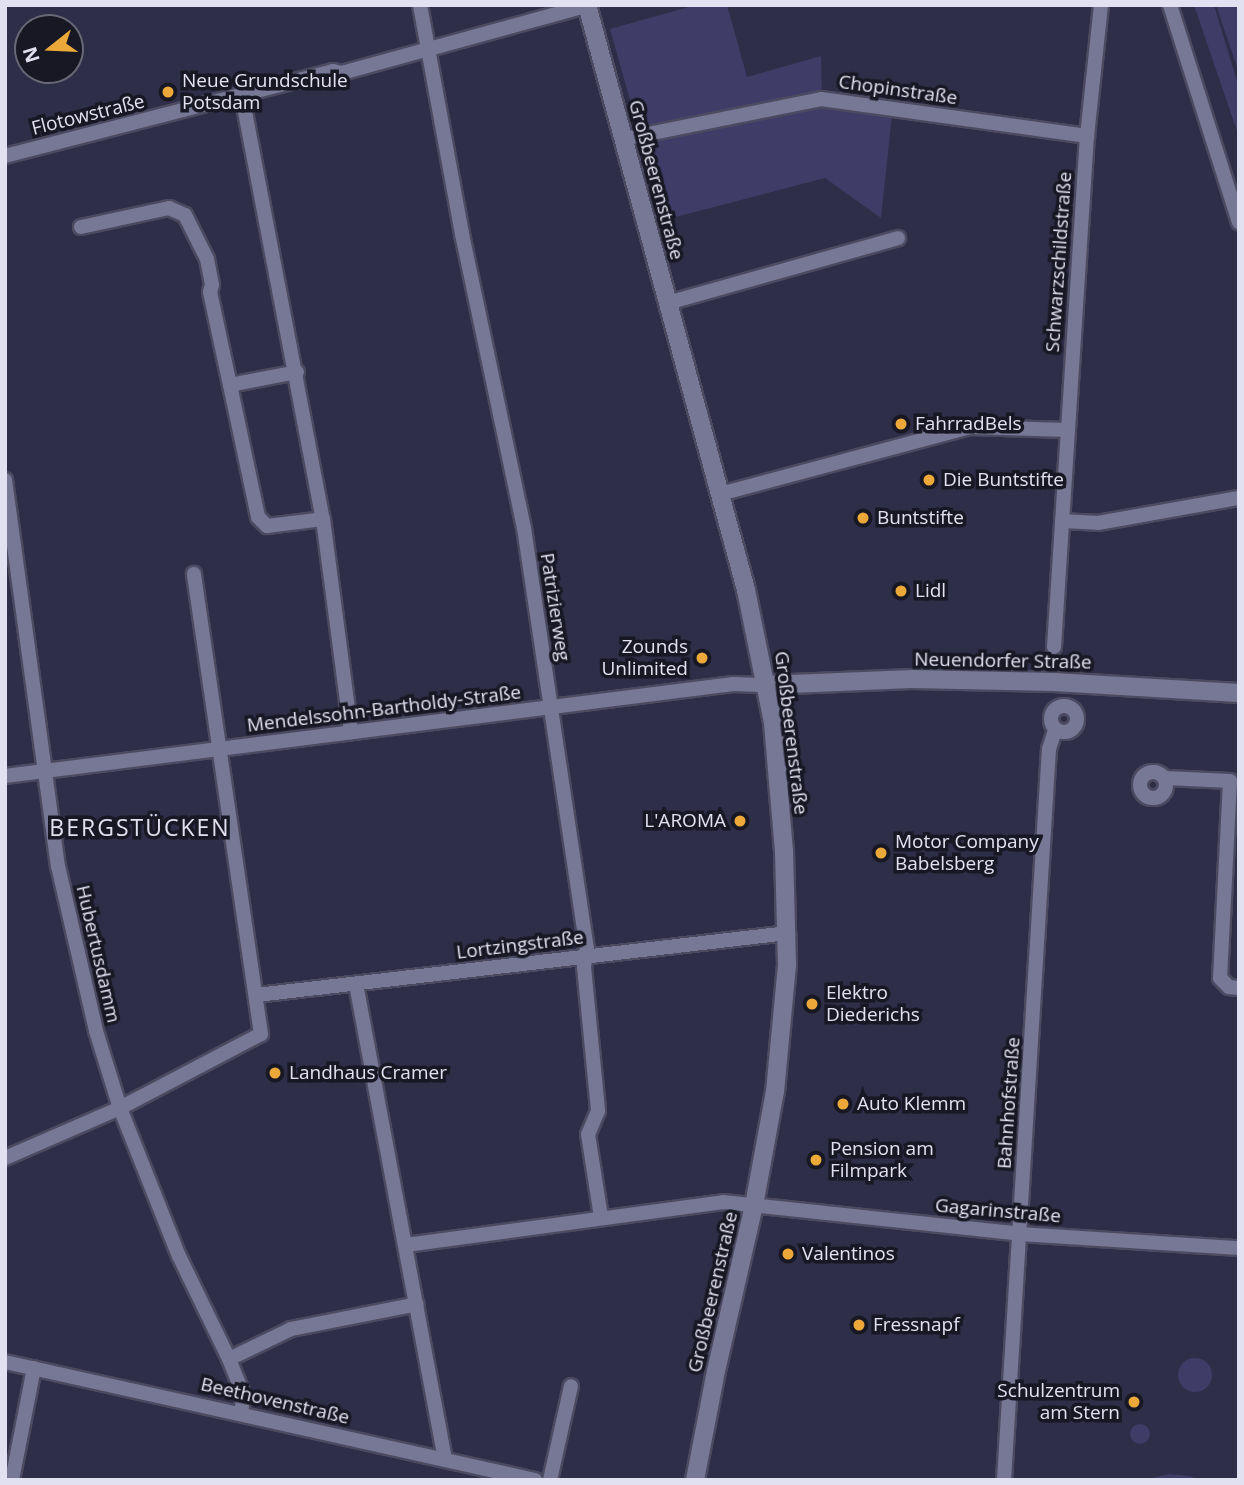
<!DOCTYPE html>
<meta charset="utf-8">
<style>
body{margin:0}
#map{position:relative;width:1244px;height:1485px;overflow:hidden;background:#2f2e48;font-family:"Open Sans",sans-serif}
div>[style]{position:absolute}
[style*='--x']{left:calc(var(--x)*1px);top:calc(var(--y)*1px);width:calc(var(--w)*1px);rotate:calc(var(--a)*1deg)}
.green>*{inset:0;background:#3f3d68}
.round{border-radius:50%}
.roads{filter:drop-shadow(2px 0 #4c4a61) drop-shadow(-2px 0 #4c4a61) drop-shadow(0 2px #4c4a61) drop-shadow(0 -2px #4c4a61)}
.minor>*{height:14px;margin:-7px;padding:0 7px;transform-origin:7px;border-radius:7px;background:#777796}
.minor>.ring{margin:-7px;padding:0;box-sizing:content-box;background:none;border:14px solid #777796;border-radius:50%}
.tertiary>*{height:18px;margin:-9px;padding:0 9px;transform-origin:9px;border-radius:9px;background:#777796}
.dots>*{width:19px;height:19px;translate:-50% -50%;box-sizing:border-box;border:4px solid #181824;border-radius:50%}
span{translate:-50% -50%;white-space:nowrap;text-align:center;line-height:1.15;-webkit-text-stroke:7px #181824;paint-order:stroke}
.poi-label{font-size:19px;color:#e1e1f2}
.left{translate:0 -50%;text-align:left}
.right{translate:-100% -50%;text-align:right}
.street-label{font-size:19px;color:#e1e1f2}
.quarter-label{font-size:23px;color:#e1e1f2;letter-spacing:2px}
.frame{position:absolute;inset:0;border:7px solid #e1e1f2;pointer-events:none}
.north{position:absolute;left:14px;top:14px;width:70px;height:70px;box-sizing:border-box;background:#181824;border:2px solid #686876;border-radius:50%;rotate:252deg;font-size:19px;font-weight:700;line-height:28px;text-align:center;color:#e1e1f2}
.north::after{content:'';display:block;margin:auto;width:24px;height:32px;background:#eca93a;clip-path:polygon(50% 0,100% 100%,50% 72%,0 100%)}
</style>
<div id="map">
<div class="green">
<i style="clip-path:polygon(696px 5px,727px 5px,747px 77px,821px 56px,822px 104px,892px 115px,881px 218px,825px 178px,664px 220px,610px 29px)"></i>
<i style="clip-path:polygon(1194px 5px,1214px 5px,1239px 88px,1239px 137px)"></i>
<i style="clip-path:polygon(1216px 5px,1239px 5px,1239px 73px)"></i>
<i class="round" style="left:1178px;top:1358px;width:34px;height:34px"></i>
<i class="round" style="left:1130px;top:1424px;width:20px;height:20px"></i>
<i style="clip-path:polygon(1169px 1474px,1189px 1476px,1201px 1480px,1145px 1480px)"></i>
</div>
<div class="roads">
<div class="minor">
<i style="--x:420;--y:5;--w:233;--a:79.6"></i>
<i style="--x:462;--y:234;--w:300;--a:78.1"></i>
<i style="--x:524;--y:528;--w:425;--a:81.5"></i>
<i style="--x:587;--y:948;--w:19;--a:99"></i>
<i style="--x:584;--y:967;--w:145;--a:84.4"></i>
<i style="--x:598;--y:1111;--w:25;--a:113"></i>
<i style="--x:588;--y:1134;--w:84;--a:81.1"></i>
<i style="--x:1170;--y:5;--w:228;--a:72.4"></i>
<i style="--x:242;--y:96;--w:431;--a:79.2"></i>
<i style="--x:323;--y:519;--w:215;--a:82.5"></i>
<i style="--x:623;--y:139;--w:202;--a:-11.4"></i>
<i style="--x:821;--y:99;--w:269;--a:7.9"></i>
<i style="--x:5;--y:156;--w:339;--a:-14.5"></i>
<i style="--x:333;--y:71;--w:9;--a:13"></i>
<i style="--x:342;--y:73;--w:256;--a:-15.4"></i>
<i style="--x:81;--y:227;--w:90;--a:-12.2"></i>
<i style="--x:169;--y:208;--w:17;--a:24"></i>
<i style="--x:185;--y:215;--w:49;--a:63.4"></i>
<i style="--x:207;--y:259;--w:26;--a:79"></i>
<i style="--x:212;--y:285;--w:7;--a:106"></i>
<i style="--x:210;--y:292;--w:95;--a:77.9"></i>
<i style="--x:667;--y:303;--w:240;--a:-15.7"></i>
<i style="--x:297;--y:372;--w:68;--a:169"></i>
<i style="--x:230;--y:385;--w:135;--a:78"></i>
<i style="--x:258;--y:517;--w:13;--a:45"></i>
<i style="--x:267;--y:526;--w:56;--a:-7.1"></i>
<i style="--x:5;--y:480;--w:390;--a:82.2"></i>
<i style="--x:58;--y:866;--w:169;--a:77"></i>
<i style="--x:96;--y:1031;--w:81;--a:72.7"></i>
<i style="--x:120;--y:1108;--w:159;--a:68.3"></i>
<i style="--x:179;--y:1256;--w:114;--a:64.1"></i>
<i style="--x:229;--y:1359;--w:40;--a:68"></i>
<i style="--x:244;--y:1396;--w:16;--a:101"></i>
<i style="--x:720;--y:494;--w:259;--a:-15"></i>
<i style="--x:970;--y:427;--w:97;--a:1.8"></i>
<i style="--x:1062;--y:521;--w:36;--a:3"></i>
<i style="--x:1098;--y:523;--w:143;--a:-10.1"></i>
<i style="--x:1054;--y:647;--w:512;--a:-86.31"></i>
<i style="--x:1087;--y:136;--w:132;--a:-83.9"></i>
<i class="ring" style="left:1051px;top:706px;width:12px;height:12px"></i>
<i class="ring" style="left:1140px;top:772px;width:12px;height:12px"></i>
<i style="--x:5;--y:776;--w:734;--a:-7.2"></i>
<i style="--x:733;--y:684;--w:34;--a:2"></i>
<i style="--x:1165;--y:778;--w:65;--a:2.6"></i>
<i style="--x:1230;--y:781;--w:197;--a:92.9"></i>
<i style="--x:1220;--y:978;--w:13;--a:45"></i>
<i style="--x:1229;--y:987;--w:10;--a:6"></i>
<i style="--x:356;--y:984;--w:484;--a:79.4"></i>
<i style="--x:257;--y:995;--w:535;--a:-6.66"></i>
<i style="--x:5;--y:1158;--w:125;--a:-23.5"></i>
<i style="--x:120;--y:1108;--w:159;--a:-27.7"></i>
<i style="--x:261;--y:1034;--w:465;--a:-98.3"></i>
<i style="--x:406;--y:1245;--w:320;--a:-7.7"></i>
<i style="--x:723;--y:1202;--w:299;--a:6.1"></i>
<i style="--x:1020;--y:1234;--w:219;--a:3.7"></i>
<i style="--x:229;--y:1359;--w:69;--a:-25.8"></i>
<i style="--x:291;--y:1329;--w:128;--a:-11.2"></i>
<i style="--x:5;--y:1362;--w:543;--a:12.55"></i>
<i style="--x:12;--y:1480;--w:114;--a:-78.9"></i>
<i style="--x:550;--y:1480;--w:96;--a:-77.4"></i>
<i style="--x:1004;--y:1480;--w:732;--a:-86.48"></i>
<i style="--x:1049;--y:749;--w:20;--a:-72"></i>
</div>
<div class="tertiary">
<i style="--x:587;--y:5;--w:606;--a:74.79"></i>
<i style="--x:746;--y:590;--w:136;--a:78.5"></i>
<i style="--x:773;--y:723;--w:128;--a:85.1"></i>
<i style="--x:784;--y:851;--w:114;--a:88.5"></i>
<i style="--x:787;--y:965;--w:127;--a:95.4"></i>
<i style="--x:775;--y:1091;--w:116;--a:100.4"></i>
<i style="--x:754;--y:1205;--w:170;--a:102.9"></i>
<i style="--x:716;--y:1371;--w:111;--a:100.9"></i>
<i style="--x:767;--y:685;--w:145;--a:-2.4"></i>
<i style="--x:912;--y:679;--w:142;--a:1.2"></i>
<i style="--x:1054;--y:682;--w:185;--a:3.4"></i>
</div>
</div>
<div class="dots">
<i style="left:168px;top:92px;background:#eca93a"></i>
<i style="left:901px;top:424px;background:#eca93a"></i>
<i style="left:929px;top:480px;background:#eca93a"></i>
<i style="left:863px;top:518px;background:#eca93a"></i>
<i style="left:901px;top:591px;background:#eca93a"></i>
<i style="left:702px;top:658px;background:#eca93a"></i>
<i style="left:740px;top:821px;background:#eca93a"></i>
<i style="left:881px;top:853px;background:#eca93a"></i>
<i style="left:812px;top:1004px;background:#eca93a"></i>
<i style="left:275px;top:1073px;background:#eca93a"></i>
<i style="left:843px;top:1104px;background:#eca93a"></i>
<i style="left:816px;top:1160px;background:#eca93a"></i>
<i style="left:788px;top:1254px;background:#eca93a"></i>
<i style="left:859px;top:1325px;background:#eca93a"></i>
<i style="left:1134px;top:1402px;background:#eca93a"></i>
</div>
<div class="poi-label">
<span class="left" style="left:182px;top:92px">Neue Grundschule<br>Potsdam</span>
<span class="left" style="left:915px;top:424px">FahrradBels</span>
<span class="left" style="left:943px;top:480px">Die Buntstifte</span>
<span class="left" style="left:877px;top:518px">Buntstifte</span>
<span class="left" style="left:915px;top:591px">Lidl</span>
<span class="right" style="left:688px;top:658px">Zounds<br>Unlimited</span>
<span class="right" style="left:726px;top:821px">L'AROMA</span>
<span class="left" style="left:895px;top:853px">Motor Company<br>Babelsberg</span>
<span class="left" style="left:826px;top:1004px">Elektro<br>Diederichs</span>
<span class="left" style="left:289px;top:1073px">Landhaus Cramer</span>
<span class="left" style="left:857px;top:1104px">Auto Klemm</span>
<span class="left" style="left:830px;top:1160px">Pension am<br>Filmpark</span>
<span class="left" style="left:802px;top:1254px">Valentinos</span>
<span class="left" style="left:873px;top:1325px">Fressnapf</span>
<span class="right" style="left:1120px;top:1402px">Schulzentrum<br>am Stern</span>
</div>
<div class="street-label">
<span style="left:898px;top:90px;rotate:8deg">Chopinstraße</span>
<span style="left:88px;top:115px;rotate:-14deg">Flotowstraße</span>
<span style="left:656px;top:180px;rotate:75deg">Großbeerenstraße</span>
<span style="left:1059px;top:262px;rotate:-86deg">Schwarzschildstraße</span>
<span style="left:555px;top:607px;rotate:81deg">Patrizierweg</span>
<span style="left:1003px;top:661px;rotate:1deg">Neuendorfer Straße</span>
<span style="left:384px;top:709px;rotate:-7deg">Mendelssohn-Bartholdy-Straße</span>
<span style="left:791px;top:733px;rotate:83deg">Großbeerenstraße</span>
<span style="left:520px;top:945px;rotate:-7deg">Lortzingstraße</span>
<span style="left:98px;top:954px;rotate:77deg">Hubertusdamm</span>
<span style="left:1009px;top:1103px;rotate:-86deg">Bahnhofstraße</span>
<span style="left:998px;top:1211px;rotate:5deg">Gagarinstraße</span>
<span style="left:713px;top:1292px;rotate:-77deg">Großbeerenstraße</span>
<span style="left:275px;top:1401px;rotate:13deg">Beethovenstraße</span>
</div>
<div class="quarter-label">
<span style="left:140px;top:827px">BERGSTÜCKEN</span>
</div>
<div class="frame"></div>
<div class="north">N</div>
</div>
